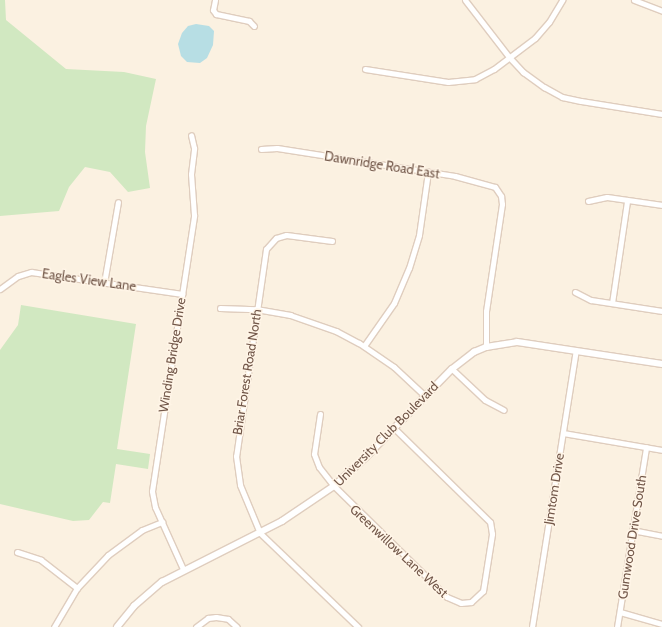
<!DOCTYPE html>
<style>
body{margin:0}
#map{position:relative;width:662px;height:627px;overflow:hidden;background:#fbf1e1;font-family:Cabin,sans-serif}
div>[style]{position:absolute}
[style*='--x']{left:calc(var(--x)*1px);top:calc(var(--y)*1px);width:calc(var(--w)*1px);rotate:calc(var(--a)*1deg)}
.green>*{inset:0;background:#d1e8c1}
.water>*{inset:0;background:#b7dee4}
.roads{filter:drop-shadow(1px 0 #dfcdbe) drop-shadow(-1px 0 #dfcdbe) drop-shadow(0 1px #dfcdbe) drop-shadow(0 -1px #dfcdbe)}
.minor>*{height:5px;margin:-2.5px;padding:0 2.5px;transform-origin:2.5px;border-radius:2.5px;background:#fff}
.tertiary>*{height:6px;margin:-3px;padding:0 3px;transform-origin:3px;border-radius:3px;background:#fff}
span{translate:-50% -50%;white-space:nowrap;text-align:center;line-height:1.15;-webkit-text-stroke:3px #fff5e7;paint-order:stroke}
.street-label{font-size:13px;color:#725749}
</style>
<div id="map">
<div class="green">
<i style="clip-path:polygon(0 0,5px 0,6px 20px,66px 69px,124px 72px,156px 79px,146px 126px,145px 152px,150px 188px,128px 192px,110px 172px,85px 167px,69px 187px,59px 211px,0 216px)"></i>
<i style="clip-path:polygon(21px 305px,136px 324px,117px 449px,150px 454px,148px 469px,116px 464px,110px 503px,103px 502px,89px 520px,73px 521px,0 504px,0 350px,18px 325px)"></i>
</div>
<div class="water">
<i style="clip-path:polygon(196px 24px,209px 26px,214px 31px,213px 45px,207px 58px,200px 63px,187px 62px,181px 56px,178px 44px,182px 33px,188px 26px)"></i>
</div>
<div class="roads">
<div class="minor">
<i style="--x:215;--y:0;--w:10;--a:101"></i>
<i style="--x:213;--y:10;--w:5;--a:53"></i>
<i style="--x:216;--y:14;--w:34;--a:12"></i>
<i style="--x:249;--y:21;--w:7;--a:45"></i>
<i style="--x:465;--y:0;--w:72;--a:52.3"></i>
<i style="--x:509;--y:57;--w:21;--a:47"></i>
<i style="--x:523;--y:72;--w:26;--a:36"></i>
<i style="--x:544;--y:87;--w:21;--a:29"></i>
<i style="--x:562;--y:97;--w:19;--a:12"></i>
<i style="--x:581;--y:101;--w:82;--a:9.1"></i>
<i style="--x:634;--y:0;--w:30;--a:21"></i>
<i style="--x:365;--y:69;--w:84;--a:8.9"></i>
<i style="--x:448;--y:82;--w:27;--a:-6"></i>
<i style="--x:475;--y:79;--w:21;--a:-28"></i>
<i style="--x:494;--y:69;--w:51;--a:-37.1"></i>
<i style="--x:535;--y:38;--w:21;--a:-49"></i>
<i style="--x:549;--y:22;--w:26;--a:-59"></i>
<i style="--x:261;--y:149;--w:16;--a:-4"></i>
<i style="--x:277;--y:148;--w:180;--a:8.9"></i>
<i style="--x:455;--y:176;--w:41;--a:15.4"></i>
<i style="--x:495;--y:187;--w:11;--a:56"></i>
<i style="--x:501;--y:196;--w:8;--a:83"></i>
<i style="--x:502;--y:204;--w:108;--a:98.5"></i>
<i style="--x:486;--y:311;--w:36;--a:90"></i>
<i style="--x:588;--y:201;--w:19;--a:-12"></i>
<i style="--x:607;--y:197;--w:56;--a:8.3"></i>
<i style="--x:332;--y:241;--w:46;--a:-172.6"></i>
<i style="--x:286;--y:235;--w:10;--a:163"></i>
<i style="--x:276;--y:238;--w:15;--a:132"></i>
<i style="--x:266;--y:249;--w:209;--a:98.2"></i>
<i style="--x:236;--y:456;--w:29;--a:82"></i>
<i style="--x:240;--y:485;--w:52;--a:67.4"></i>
<i style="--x:260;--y:533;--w:136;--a:43.8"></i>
<i style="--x:104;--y:283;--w:82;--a:-80.2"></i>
<i style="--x:0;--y:289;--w:22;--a:-36"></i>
<i style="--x:18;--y:276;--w:14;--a:-17"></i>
<i style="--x:31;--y:272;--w:153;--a:8.3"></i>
<i style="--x:575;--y:292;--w:18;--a:27"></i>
<i style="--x:591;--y:300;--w:72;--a:8.8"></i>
<i style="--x:612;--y:303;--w:103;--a:-81.6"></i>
<i style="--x:220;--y:308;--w:36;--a:2"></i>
<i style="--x:256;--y:309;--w:35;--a:10"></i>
<i style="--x:290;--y:315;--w:49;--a:19.2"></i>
<i style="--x:336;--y:331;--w:26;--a:28"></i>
<i style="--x:359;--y:343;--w:42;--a:34.4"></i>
<i style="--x:394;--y:367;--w:42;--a:43.1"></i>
<i style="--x:364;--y:346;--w:52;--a:-55.1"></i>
<i style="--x:394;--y:303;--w:38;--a:-67"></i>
<i style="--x:409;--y:268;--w:34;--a:-73"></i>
<i style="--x:419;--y:235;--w:64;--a:-81.9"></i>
<i style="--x:452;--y:369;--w:45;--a:43.2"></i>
<i style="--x:485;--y:400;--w:21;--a:28"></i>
<i style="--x:320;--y:414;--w:40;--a:98.5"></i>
<i style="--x:314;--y:454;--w:14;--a:69"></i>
<i style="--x:319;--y:467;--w:24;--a:52"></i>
<i style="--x:334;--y:486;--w:158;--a:44.5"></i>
<i style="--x:447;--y:597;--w:15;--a:23"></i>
<i style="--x:461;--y:603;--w:10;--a:-6"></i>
<i style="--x:471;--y:602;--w:16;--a:-43"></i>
<i style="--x:483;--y:591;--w:58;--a:-81"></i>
<i style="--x:492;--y:534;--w:12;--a:-99"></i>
<i style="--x:490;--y:522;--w:134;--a:-135.6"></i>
<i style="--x:563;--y:433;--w:100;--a:9.7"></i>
<i style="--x:632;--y:530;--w:31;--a:11"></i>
<i style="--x:17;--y:552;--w:25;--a:18"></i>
<i style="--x:41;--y:560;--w:46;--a:37.9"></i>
<i style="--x:183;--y:569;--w:68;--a:-114.3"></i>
<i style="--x:155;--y:507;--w:16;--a:-101"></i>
<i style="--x:152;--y:491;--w:279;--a:-81.3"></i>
<i style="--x:194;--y:215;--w:41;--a:-94.2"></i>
<i style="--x:191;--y:174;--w:26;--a:-83"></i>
<i style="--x:194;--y:148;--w:13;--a:-103"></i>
<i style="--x:620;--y:612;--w:44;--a:15.9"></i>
<i style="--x:54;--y:627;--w:45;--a:-59.5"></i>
<i style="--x:77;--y:588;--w:45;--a:-46.8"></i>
<i style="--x:108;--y:555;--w:42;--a:-36.3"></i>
<i style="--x:142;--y:530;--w:22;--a:-22"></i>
<i style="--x:196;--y:627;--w:15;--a:-37"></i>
<i style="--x:208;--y:618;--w:8;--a:-7"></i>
<i style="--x:216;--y:617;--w:12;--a:9"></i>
<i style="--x:228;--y:619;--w:12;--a:42"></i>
<i style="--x:532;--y:627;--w:280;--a:-81"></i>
<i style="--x:617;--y:627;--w:182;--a:-80.8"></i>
</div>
<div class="tertiary">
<i style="--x:117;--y:627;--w:27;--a:-51"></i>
<i style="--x:134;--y:606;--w:37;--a:-41"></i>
<i style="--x:162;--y:582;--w:135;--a:-26.9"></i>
<i style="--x:282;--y:521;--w:63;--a:-33.9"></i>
<i style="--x:334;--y:486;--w:43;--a:-42.2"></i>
<i style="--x:366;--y:457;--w:123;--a:-45.7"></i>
<i style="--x:452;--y:369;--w:28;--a:-38"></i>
<i style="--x:474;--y:352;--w:13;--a:-23"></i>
<i style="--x:486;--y:347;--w:31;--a:-9"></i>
<i style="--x:517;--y:342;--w:147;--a:8.6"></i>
</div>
</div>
<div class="street-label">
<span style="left:382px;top:165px;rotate:9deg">Dawnridge Road East</span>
<span style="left:89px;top:280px;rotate:8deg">Eagles View Lane</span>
<span style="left:172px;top:355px;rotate:-81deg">Winding Bridge Drive</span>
<span style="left:247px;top:372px;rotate:-81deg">Briar Forest Road North</span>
<span style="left:386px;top:434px;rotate:-45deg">University Club Boulevard</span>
<span style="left:554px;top:489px;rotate:-81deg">Jimtom Drive</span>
<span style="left:632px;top:537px;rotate:-81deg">Gumwood Drive South</span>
<span style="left:399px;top:551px;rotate:43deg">Greenwillow Lane West</span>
</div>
</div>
